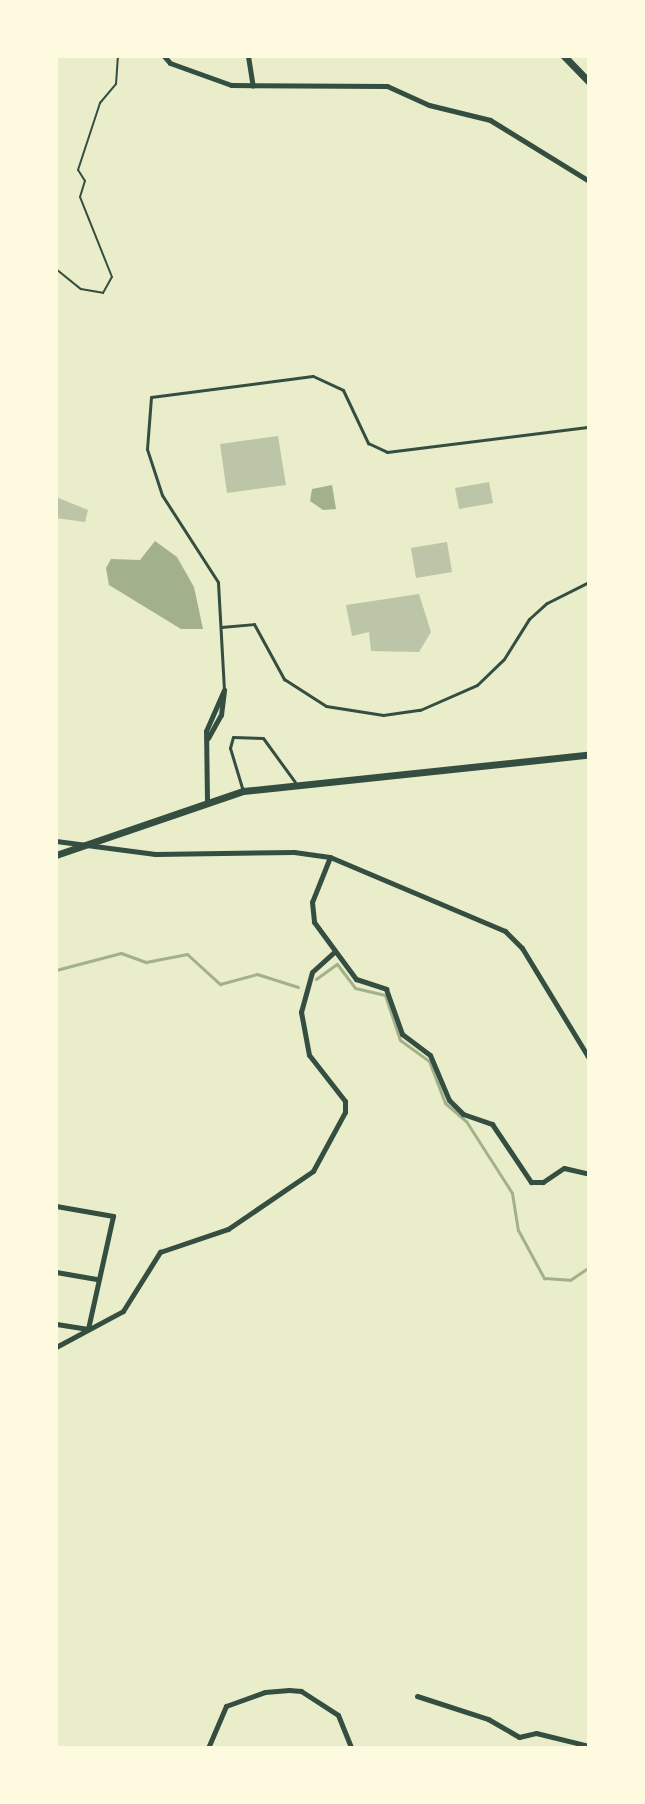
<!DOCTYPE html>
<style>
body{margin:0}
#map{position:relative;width:645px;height:1804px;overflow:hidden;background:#e9edc9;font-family:Poppins,sans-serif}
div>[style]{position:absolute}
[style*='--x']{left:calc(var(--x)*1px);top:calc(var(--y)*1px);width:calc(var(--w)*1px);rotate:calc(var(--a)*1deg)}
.water>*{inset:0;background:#a3b18a}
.stream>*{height:3px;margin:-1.5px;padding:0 1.5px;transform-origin:1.5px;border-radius:1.5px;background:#a3b18a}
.building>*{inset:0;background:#bcc5a7}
.path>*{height:2px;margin:-1px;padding:0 1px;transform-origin:1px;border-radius:1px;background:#344e41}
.service>*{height:3px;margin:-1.5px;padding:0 1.5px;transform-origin:1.5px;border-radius:1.5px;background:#344e41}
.minor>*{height:5px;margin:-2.5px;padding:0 2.5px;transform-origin:2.5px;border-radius:2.5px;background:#344e41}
.tertiary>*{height:7px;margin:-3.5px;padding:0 3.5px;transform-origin:3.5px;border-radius:3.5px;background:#344e41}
span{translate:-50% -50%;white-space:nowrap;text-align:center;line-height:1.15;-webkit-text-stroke:7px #fefae0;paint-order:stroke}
.frame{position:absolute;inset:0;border:58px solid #fefae0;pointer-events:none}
</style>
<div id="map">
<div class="water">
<i style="clip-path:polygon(332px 485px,336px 509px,323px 510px,310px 501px,312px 489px)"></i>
<i style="clip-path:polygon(155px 541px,177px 557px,194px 587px,203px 629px,181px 629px,109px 585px,106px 568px,111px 559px,140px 560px)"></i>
</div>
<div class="stream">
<i style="--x:56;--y:970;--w:67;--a:-14.7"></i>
<i style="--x:121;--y:953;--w:27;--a:20"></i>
<i style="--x:146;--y:962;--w:42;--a:-11"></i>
<i style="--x:187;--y:954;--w:45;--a:42.3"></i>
<i style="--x:220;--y:984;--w:38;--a:-15"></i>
<i style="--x:257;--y:974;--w:43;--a:17.6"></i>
<i style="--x:316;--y:979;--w:26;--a:-36"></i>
<i style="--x:337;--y:964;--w:30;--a:53"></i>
<i style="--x:355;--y:988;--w:31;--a:13"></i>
<i style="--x:385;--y:995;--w:47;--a:71.6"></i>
<i style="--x:400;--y:1040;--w:36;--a:36"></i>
<i style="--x:429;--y:1061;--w:45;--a:69.1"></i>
<i style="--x:445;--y:1103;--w:28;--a:41"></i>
<i style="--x:466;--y:1121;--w:85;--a:57.4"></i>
<i style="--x:512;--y:1193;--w:37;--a:81"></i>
<i style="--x:518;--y:1230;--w:55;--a:61.6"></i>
<i style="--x:544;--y:1278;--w:26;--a:4"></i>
<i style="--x:570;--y:1280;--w:23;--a:-34"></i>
</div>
<div class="building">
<i style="clip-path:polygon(278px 436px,286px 485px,227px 493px,220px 444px)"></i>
<i style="clip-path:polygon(489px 482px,493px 503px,459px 509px,455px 488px)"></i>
<i style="clip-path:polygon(56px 497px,88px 510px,85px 522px,56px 518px)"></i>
<i style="clip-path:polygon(447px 542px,452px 572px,416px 578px,411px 548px)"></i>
<i style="clip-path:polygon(419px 594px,431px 632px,419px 652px,371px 651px,369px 632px,352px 636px,346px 605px)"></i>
</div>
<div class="path">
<i style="--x:56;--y:269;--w:32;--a:39"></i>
<i style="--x:81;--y:289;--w:22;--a:10"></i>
<i style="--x:103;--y:293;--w:18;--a:-61"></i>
<i style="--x:112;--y:277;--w:86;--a:-111.8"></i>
<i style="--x:80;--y:197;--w:17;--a:-73"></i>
<i style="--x:85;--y:181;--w:13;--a:-122"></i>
<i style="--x:78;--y:170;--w:71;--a:-71.8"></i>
<i style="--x:100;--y:103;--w:25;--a:-50"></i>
<i style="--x:116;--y:84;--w:28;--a:-86"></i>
</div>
<div class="service">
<i style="--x:221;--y:627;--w:33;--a:-5"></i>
<i style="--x:254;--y:624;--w:63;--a:61.4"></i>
<i style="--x:284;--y:679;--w:50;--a:32.7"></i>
<i style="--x:326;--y:706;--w:58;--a:9"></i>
<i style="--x:383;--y:715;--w:37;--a:-8"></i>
<i style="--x:420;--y:710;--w:62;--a:-23.7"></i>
<i style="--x:477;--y:685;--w:37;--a:-44"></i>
<i style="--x:504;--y:659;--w:47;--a:-58"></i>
<i style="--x:529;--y:619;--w:24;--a:-42"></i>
<i style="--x:547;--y:603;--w:47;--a:-26.6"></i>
<i style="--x:224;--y:690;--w:108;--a:-93.2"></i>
<i style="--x:218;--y:582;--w:103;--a:-122.8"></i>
<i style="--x:162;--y:495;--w:48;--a:-108.1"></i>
<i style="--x:147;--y:449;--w:52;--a:-85.6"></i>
<i style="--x:151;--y:397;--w:163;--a:-7.4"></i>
<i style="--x:313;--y:376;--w:33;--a:25"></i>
<i style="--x:343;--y:390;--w:59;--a:64.7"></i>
<i style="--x:368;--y:443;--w:21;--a:25"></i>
<i style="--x:387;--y:452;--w:204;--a:-7.1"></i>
<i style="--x:243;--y:791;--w:45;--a:-106.8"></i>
<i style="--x:230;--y:748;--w:11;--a:-75"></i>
<i style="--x:233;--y:737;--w:30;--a:2"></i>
<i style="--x:263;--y:738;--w:54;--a:54"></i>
</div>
<div class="minor">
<i style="--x:164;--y:56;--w:9;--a:49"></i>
<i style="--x:170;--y:63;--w:65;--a:19.8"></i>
<i style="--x:231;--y:85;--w:156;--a:0.4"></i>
<i style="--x:387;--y:86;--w:46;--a:24.3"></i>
<i style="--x:429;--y:105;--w:63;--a:13.8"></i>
<i style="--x:490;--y:120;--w:116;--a:31.6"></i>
<i style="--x:248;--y:56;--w:30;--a:81"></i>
<i style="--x:208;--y:738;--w:26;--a:-61"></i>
<i style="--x:221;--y:715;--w:23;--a:-83"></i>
<i style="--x:207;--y:800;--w:69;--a:-90.8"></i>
<i style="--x:206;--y:731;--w:45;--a:-66.3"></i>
<i style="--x:56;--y:841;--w:100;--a:7.5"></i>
<i style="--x:155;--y:854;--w:139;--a:-0.8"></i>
<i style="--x:294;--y:852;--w:36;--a:8"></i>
<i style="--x:330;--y:857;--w:190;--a:22.9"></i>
<i style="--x:505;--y:931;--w:24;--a:45"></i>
<i style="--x:522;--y:948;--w:129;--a:58.7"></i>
<i style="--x:330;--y:857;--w:48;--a:111.8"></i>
<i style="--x:312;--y:902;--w:20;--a:84"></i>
<i style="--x:314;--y:922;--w:71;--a:53.6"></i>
<i style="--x:356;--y:979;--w:32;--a:18"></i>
<i style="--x:386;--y:989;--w:48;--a:70.4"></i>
<i style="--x:402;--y:1034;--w:35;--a:37"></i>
<i style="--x:430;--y:1055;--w:49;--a:67.1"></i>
<i style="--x:449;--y:1100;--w:20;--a:45"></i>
<i style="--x:463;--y:1114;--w:31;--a:19"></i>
<i style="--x:492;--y:1124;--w:70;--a:56.1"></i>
<i style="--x:531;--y:1182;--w:12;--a:0"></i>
<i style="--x:543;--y:1182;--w:25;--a:-34"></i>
<i style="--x:564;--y:1168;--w:26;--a:13"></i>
<i style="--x:56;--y:1206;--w:58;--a:10"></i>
<i style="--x:113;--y:1216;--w:116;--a:102.5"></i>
<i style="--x:88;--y:1329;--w:32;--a:-171"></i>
<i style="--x:56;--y:1272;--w:41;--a:9.9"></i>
<i style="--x:56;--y:1347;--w:76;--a:-28.2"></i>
<i style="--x:123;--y:1311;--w:70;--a:-57.9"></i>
<i style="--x:160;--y:1252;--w:72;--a:-18.7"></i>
<i style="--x:228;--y:1229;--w:103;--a:-34.3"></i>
<i style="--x:313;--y:1171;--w:67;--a:-61.5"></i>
<i style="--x:345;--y:1112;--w:11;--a:-90"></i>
<i style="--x:345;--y:1101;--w:58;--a:-128"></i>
<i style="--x:309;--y:1055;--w:44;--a:-100.5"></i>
<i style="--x:301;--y:1012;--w:41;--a:-74.6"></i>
<i style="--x:312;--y:972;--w:30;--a:-42"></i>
<i style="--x:417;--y:1696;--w:75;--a:17.9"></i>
<i style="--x:488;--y:1719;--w:36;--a:30"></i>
<i style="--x:519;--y:1737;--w:17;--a:-13"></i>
<i style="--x:536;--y:1733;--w:55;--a:13.8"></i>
<i style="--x:208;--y:1748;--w:46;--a:-66.8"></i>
<i style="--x:226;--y:1706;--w:41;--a:-19.7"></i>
<i style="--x:265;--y:1692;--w:24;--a:-5"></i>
<i style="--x:289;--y:1690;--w:12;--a:5"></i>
<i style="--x:301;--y:1691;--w:44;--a:33"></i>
<i style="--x:338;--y:1715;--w:35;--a:68"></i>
</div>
<div class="tertiary">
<i style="--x:564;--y:56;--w:36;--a:46"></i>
<i style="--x:56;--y:855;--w:198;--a:-18.9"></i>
<i style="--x:243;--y:791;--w:346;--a:-6"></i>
</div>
<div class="frame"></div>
</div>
